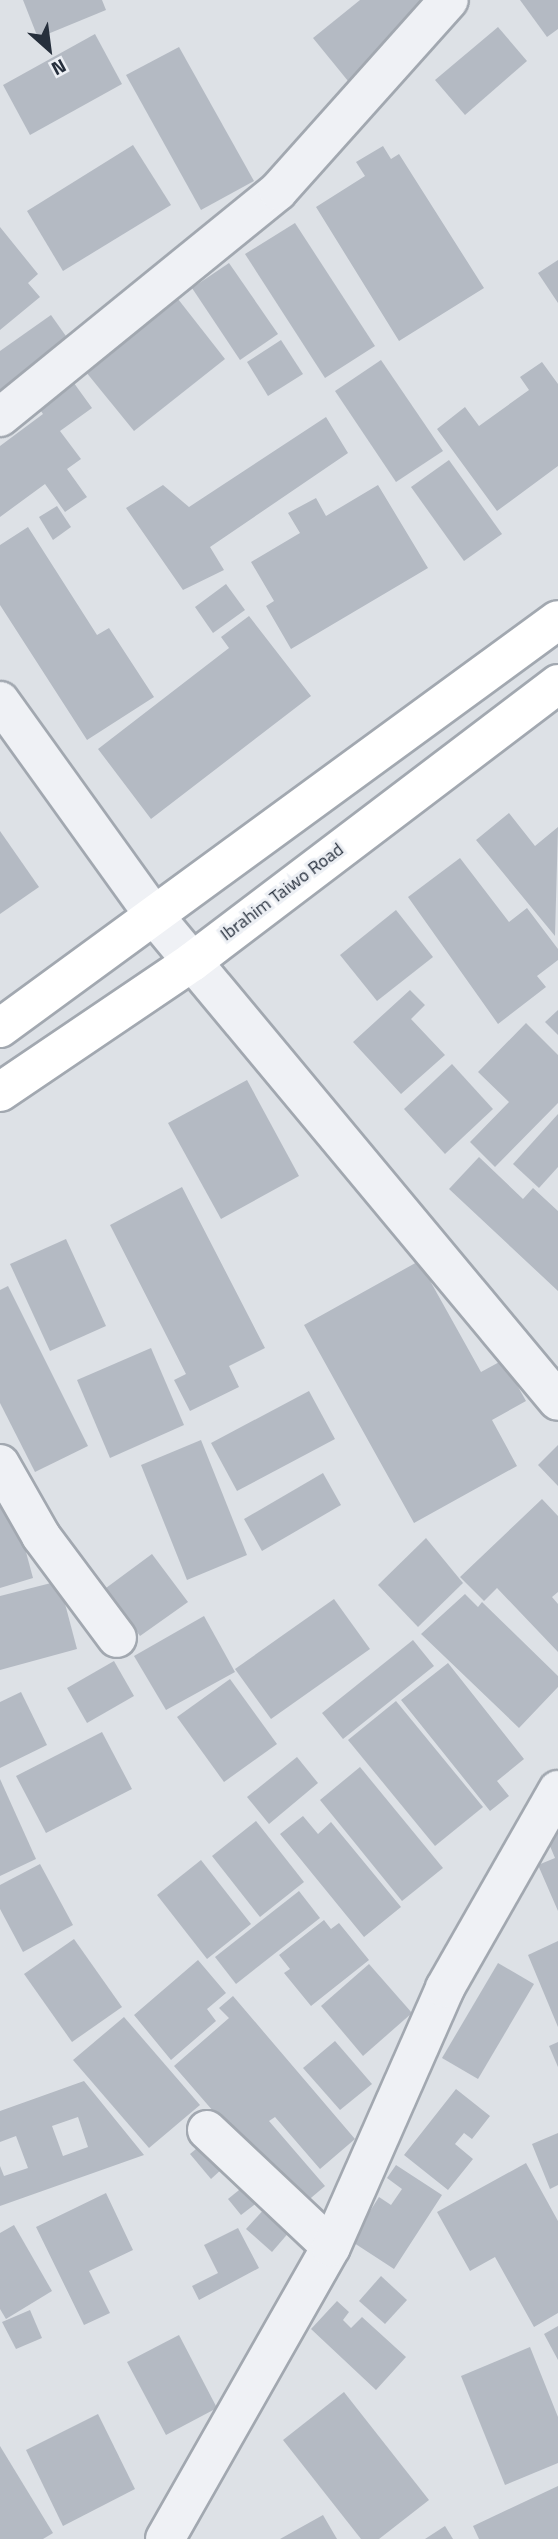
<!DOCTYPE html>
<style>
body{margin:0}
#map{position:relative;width:558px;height:2539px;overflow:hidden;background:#dde1e6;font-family:"Titillium Web",sans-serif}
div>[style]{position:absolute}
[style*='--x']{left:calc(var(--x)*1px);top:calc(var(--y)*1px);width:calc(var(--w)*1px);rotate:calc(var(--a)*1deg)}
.building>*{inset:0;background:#b4bac3}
.roads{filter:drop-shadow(2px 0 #a2a8b0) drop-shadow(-2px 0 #a2a8b0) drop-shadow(0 2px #a2a8b0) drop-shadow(0 -2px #a2a8b0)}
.minor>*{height:38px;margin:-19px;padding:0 19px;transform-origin:19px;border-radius:19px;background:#eff1f5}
.major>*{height:38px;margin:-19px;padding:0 19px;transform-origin:19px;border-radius:19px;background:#fff}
span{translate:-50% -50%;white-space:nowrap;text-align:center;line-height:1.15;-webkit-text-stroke:6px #eceff4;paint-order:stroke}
.street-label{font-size:18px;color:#262f3c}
.north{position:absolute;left:14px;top:14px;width:70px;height:70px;-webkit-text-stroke:5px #eceff4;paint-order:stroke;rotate:152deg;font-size:19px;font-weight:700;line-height:28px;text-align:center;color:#262f3c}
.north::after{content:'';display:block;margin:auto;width:24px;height:32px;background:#262f3c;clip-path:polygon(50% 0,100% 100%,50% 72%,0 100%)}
</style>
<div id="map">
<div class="building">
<i style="clip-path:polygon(23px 0,102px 0,106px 10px,38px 38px)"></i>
<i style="clip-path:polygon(360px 0,437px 0,441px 5px,348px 81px,313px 38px)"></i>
<i style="clip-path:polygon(520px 0,558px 0,558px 29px,547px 37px)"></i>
<i style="clip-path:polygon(498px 27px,527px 61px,465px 115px,435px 80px)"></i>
<i style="clip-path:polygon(95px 34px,122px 84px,30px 135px,3px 85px)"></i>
<i style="clip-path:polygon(179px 47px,254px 181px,201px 210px,126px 75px)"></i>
<i style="clip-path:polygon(133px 145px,171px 205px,63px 271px,27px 211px)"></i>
<i style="clip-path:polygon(383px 146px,391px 159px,399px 154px,484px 288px,399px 341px,316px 207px,365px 176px,356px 162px)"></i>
<i style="clip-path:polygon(295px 223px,375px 346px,325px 378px,245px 254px)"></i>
<i style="clip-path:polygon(0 227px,38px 274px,28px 283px,40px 297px,0 330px)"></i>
<i style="clip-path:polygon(558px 260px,558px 303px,538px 273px)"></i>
<i style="clip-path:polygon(229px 263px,278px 334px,240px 360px,192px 288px)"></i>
<i style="clip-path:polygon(178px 299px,225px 359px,134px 431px,86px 372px)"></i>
<i style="clip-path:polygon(51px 315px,73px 346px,0 398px,0 351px)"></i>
<i style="clip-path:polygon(281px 340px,303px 374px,268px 396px,247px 362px)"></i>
<i style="clip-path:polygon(381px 360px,443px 451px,396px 482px,335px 391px)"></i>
<i style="clip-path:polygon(542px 362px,558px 384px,558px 466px,497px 511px,437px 429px,465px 407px,479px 426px,529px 390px,520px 377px)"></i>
<i style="clip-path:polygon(71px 379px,92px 408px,60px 431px,81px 459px,67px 469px,87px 497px,65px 512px,45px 484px,0 517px,0 446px,43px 414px,36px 404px)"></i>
<i style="clip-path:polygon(326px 417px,348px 453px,210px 547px,224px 570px,183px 590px,126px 508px,163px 485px,189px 507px)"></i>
<i style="clip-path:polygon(449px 460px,502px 534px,464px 561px,411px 487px)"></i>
<i style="clip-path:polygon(378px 485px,428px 568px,291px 649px,266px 606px,274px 601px,251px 562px,300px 533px,288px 513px,316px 498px,326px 516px)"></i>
<i style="clip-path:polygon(57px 506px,71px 527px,53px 540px,39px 517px)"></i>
<i style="clip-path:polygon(28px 527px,97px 635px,109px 628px,154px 697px,87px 740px,0 605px,0 545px)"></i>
<i style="clip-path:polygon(226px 584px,245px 610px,213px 633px,195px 607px)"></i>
<i style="clip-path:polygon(249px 616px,311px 696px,151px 819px,98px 749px,229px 648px,221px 637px)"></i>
<i style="clip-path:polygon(509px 813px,535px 846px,558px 827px,555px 936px,476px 840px)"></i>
<i style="clip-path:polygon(0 831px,39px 887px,0 914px)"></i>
<i style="clip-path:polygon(460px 858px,509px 922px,527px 908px,558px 949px,558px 960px,537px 976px,546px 987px,498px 1024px,408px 897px)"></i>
<i style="clip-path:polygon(396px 910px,433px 957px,377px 1001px,340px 955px)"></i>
<i style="clip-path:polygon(410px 990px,425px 1005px,411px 1019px,445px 1055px,401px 1094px,353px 1042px)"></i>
<i style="clip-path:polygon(558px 1010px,558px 1035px,545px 1022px)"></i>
<i style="clip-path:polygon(526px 1023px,558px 1055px,558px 1103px,495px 1167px,470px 1142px,509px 1102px,478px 1072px)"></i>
<i style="clip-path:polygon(452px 1064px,493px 1109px,445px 1154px,404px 1109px)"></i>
<i style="clip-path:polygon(247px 1080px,299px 1176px,221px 1219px,168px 1123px)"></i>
<i style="clip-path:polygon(558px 1114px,558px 1167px,539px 1188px,513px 1164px)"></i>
<i style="clip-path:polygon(479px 1157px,523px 1199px,533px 1188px,558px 1211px,558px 1291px,449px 1189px)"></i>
<i style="clip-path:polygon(182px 1187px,265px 1348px,229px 1366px,239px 1387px,190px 1411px,174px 1380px,186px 1374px,110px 1225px)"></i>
<i style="clip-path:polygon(66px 1239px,106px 1326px,50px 1351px,10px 1264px)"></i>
<i style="clip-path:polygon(419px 1261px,481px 1372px,503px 1360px,526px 1401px,492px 1420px,517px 1466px,414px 1523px,304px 1325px)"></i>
<i style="clip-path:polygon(8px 1286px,88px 1446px,35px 1472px,0 1403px,0 1290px)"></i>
<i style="clip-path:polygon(151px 1348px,184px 1425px,110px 1458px,77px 1380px)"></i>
<i style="clip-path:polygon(309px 1391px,335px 1439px,237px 1491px,211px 1443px)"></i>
<i style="clip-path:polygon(201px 1440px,247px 1555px,187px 1580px,141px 1465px)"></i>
<i style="clip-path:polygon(558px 1445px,558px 1486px,538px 1465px)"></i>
<i style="clip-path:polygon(323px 1473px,341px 1505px,262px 1551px,244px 1519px)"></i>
<i style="clip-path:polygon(542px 1499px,558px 1516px,558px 1592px,552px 1597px,558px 1604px,558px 1652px,497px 1588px,484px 1601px,460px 1577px)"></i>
<i style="clip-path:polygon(12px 1500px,33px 1578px,0 1588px,0 1503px)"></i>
<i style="clip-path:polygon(426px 1538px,463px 1583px,418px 1627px,378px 1585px)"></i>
<i style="clip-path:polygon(152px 1554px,188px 1602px,140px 1636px,106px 1588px)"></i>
<i style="clip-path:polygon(59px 1581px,77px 1649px,0 1670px,0 1596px)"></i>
<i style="clip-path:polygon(465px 1594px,478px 1607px,482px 1602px,558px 1676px,558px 1687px,519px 1728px,421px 1634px)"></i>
<i style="clip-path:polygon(334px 1599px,370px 1649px,271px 1719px,235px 1669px)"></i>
<i style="clip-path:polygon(204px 1616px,235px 1672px,166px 1710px,134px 1656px)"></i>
<i style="clip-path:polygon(413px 1640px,434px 1666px,343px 1739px,322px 1713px)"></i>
<i style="clip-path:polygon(114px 1661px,134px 1696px,87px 1723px,67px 1688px)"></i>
<i style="clip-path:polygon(448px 1663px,524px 1759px,497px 1781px,509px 1796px,490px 1811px,401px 1700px)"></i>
<i style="clip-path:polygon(230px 1679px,277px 1744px,224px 1782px,177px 1717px)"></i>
<i style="clip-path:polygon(21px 1692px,47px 1745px,0 1768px,0 1702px)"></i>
<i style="clip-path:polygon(396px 1701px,483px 1807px,435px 1846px,348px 1740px)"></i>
<i style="clip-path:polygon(102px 1732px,132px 1789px,46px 1833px,16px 1776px)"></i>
<i style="clip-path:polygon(297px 1757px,318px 1783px,269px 1824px,247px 1797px)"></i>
<i style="clip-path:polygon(360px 1767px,443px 1868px,402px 1901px,320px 1800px)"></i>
<i style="clip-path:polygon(0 1779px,36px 1859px,0 1876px)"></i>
<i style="clip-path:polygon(303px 1816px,318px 1834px,331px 1822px,401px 1907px,364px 1937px,280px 1834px)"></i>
<i style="clip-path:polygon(256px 1821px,304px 1882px,260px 1917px,212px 1856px)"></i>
<i style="clip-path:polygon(558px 1828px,558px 1911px,538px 1865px,555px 1858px,545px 1834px)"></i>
<i style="clip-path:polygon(201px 1860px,251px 1924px,207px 1959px,157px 1895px)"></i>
<i style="clip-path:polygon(40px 1864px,73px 1925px,23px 1952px,0 1909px,0 1885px)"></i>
<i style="clip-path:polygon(299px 1891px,320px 1918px,236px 1984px,215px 1957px)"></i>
<i style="clip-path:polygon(324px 1920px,331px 1929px,339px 1923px,369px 1960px,311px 2006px,284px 1973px,290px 1969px,279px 1955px)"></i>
<i style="clip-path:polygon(74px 1939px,122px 2007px,72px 2042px,24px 1974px)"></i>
<i style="clip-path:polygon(558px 1941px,558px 2027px,528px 1955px)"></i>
<i style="clip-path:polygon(198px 1960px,226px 1993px,207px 2009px,216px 2021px,171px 2060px,134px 2015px)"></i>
<i style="clip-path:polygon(498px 1963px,534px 1984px,478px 2079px,442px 2058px)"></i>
<i style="clip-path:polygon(369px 1964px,412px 2013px,363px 2056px,321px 2006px)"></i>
<i style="clip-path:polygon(233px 1996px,355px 2139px,320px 2169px,275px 2117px,269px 2121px,325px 2186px,298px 2209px,174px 2066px,229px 2018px,219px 2008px)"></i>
<i style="clip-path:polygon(124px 2017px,200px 2105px,149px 2148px,73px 2060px)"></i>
<i style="clip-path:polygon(335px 2041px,372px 2084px,340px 2110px,303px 2068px)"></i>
<i style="clip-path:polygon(558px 2042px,558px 2067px,549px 2046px)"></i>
<i style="clip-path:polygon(evenodd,84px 2081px,144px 2155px,0 2206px,0 2166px,4px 2176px,28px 2168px,16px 2136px,0 2142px,0 2111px,84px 2081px,78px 2117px,88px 2147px,63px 2156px,52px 2126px,78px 2117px)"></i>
<i style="clip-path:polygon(456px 2089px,490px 2116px,472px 2139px,464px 2133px,455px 2144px,473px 2159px,448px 2190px,404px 2155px)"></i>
<i style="clip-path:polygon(558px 2133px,558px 2185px,550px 2189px,532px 2144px)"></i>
<i style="clip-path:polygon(202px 2144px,223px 2168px,211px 2179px,190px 2154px)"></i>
<i style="clip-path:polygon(526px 2163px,558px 2221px,558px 2313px,534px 2327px,495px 2257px,470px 2271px,437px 2212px)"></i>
<i style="clip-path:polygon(396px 2165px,442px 2195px,394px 2269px,351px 2241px,379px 2197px,391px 2205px,402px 2189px,387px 2178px)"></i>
<i style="clip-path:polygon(244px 2186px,258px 2202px,241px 2215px,228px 2199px)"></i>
<i style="clip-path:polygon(106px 2193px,133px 2250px,89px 2271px,110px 2313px,84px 2325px,36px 2227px)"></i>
<i style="clip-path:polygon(266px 2207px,291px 2230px,272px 2252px,246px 2229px)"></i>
<i style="clip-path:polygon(14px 2225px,52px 2291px,6px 2319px,0 2309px,0 2233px)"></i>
<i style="clip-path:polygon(238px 2228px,259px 2268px,199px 2300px,192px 2286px,218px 2273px,204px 2245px)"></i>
<i style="clip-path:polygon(381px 2276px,407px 2300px,385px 2324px,359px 2301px)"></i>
<i style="clip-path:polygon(337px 2301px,349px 2312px,343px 2320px,351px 2328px,362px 2317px,406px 2357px,376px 2390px,311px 2329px)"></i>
<i style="clip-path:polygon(30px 2310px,42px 2338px,16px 2349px,2px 2322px)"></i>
<i style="clip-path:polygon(558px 2326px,558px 2360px,544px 2334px)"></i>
<i style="clip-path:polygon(179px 2335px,217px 2408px,166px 2435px,127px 2362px)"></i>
<i style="clip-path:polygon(530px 2347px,558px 2417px,558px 2463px,505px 2485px,461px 2376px)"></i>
<i style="clip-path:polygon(344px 2392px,429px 2500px,379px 2539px,361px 2539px,283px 2440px)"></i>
<i style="clip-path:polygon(98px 2414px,135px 2489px,63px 2526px,26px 2450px)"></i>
<i style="clip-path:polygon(0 2446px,53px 2533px,43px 2539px,0 2539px)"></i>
<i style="clip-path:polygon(558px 2486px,558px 2539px,479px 2539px,473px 2526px)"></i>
<i style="clip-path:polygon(323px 2515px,337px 2539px,280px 2539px)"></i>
<i style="clip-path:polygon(445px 2526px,453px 2539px,425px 2539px)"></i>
</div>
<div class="roads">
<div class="minor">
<i style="--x:0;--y:417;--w:358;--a:-39.1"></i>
<i style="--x:278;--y:191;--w:256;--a:-48.2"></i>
<i style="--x:0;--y:701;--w:267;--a:54.3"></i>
<i style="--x:156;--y:918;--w:628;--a:50.23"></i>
<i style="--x:0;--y:1464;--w:83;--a:60.3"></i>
<i style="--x:41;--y:1536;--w:127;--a:53.3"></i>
<i style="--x:207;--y:2130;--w:170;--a:43.3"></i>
<i style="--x:165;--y:2539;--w:336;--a:-60.4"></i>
<i style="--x:331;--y:2247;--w:283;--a:-66.2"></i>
<i style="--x:445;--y:1988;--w:228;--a:-60.3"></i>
</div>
<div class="major">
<i style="--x:0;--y:1028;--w:691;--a:-36.17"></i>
<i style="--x:0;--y:1092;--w:232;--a:-34.1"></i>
<i style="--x:192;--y:962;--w:460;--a:-37.2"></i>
</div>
</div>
<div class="street-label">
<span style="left:282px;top:892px;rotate:-37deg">Ibrahim Taiwo Road</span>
</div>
<div class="north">N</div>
</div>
